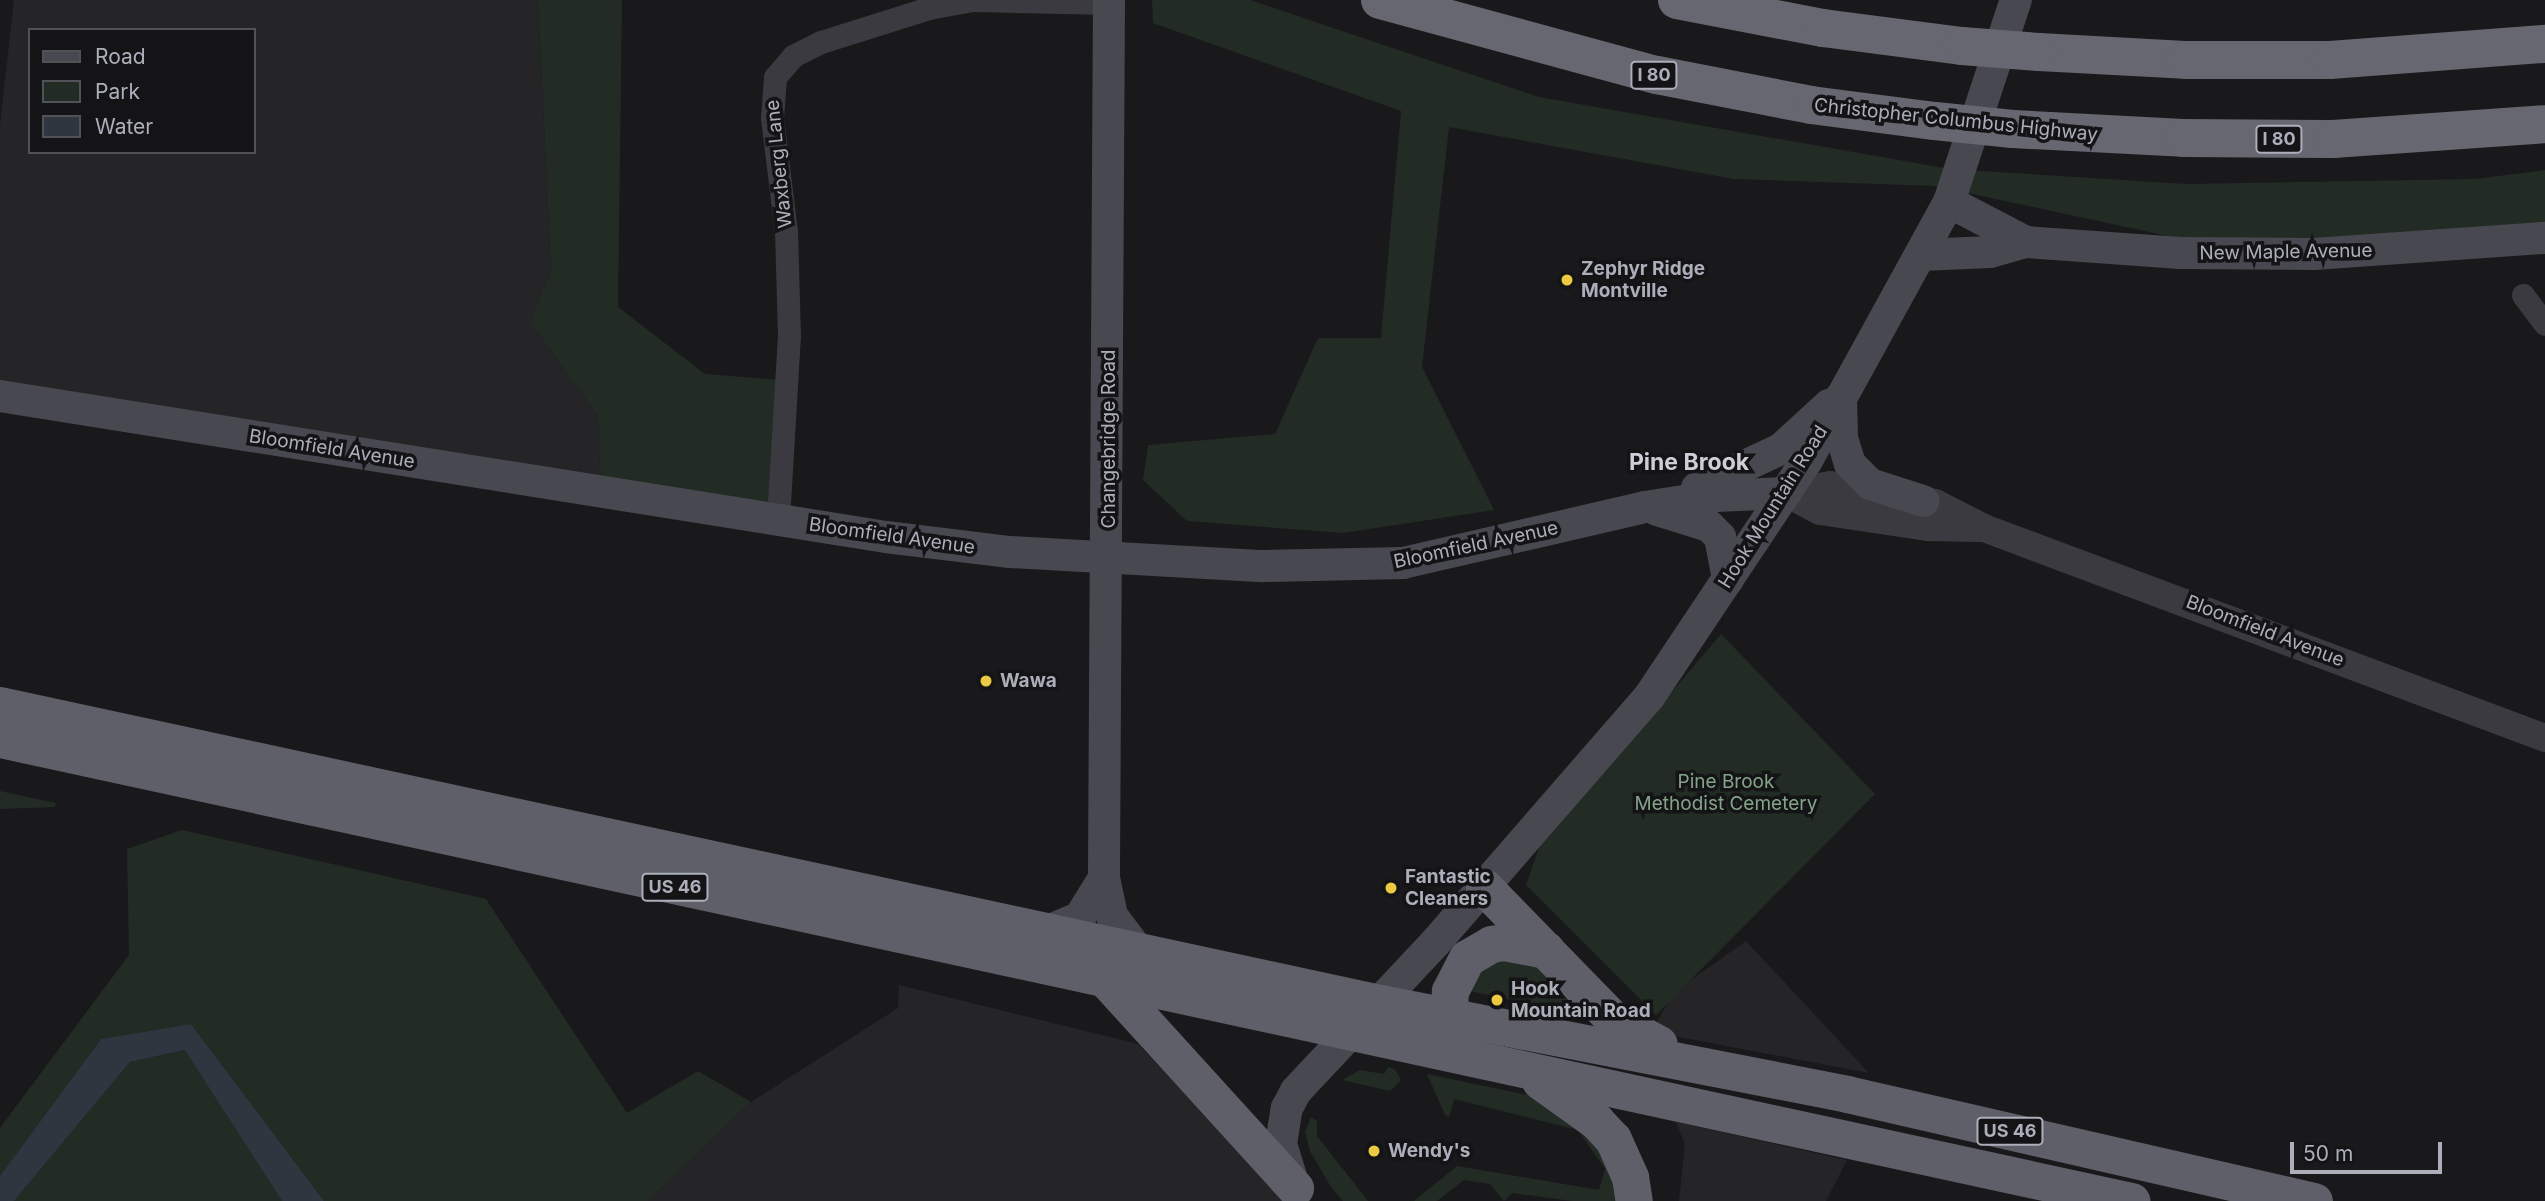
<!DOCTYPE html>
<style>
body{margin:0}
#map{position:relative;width:2545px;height:1201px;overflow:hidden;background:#19191b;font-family:Inter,sans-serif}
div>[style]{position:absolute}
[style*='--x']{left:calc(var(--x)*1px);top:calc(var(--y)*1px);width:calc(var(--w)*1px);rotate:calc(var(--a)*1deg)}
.built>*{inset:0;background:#252528}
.green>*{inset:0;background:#232b25}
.water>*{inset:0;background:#2f363f}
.minor>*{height:23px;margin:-11.5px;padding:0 11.5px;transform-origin:11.5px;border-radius:11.5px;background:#3a3a40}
.tertiary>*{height:28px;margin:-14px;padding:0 14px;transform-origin:14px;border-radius:14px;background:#3a3a40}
.secondary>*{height:32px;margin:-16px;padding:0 16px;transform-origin:16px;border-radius:16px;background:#484950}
.trunk>*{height:37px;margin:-18.5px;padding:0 18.5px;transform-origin:18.5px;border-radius:18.5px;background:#5e5f68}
.motorway>*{height:38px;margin:-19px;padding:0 19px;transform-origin:19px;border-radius:19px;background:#666770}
.motorway-bridge>*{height:38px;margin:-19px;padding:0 19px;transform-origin:19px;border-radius:19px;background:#666770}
.dots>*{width:19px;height:19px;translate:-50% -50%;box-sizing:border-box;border:4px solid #141416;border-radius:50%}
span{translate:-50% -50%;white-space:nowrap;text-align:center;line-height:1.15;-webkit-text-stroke:7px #141416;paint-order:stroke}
.shield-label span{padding:2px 5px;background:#141416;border:2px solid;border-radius:5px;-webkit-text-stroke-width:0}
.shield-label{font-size:18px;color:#acaeba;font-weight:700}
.street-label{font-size:19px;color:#acaeba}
.poi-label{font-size:19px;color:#acaeba;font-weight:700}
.left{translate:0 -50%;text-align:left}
.park-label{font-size:19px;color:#84a48a}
.quarter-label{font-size:23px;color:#cdced6;font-weight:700}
.legend{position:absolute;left:28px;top:28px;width:228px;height:126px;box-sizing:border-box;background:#141416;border:2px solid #515258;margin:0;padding:9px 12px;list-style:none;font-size:21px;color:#acaeba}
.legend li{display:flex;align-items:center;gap:14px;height:35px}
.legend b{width:35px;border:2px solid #515258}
.scale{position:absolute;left:2290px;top:1142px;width:152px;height:32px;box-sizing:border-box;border:4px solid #acaeba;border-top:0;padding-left:9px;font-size:21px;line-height:24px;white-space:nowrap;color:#acaeba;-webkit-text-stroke:5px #141416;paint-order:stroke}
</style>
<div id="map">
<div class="built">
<i style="clip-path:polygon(evenodd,14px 0,538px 0,551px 270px,530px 322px,598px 416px,601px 491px,0 397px,0 125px,14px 0,30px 30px,254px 30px,254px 152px,30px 152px,30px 30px)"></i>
<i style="clip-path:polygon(1746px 941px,1869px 1073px,1679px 1037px,1654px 1027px,1674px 992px)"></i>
<i style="clip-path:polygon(899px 985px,1138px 1044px,1285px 1201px,648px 1201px,751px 1102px,898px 1008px)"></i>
<i style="clip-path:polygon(1676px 1122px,1847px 1160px,1826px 1201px,1679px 1201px,1685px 1144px)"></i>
</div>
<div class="green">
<i style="clip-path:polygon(538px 0,622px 0,618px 307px,705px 374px,792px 381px,782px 521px,601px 491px,598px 416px,530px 322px,551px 270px)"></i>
<i style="clip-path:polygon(1152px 0,1250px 0,1539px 97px,1950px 169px,2186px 184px,2475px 179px,2545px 170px,2545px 232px,2256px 255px,1935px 186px,1734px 179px,1449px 127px,1422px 367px,1494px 510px,1343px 533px,1187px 521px,1143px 480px,1148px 445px,1275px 434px,1318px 338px,1381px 338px,1401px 111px,1153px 23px)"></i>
<i style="clip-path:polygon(1721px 634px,1875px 794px,1656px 1015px,1526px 885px,1539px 848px)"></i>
<i style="clip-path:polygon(0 791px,56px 803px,55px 807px,0 809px)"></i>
<i style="clip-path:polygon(182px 830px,486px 899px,627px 1113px,698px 1071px,751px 1102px,648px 1201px,324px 1201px,191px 1024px,101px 1039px,0 1176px,0 1128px,129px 955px,127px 849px)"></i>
<i style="clip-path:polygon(1531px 957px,1580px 1007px,1575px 1013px,1465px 990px,1484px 962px)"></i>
<i style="clip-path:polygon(186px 1050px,282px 1201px,14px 1201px,130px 1062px)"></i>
<i style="clip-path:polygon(1388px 1067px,1395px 1069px,1401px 1080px,1390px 1091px,1342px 1080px,1360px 1070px,1384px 1074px)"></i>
<i style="clip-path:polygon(1427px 1074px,1551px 1100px,1595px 1134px,1620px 1201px,1572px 1201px,1512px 1193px,1504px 1201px,1490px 1184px,1464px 1180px,1437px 1201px,1414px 1201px,1457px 1166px,1599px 1190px,1605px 1169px,1578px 1130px,1454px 1099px,1449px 1117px,1445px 1115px)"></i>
<i style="clip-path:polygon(1311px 1117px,1317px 1121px,1317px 1136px,1368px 1201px,1343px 1201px,1331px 1187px,1310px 1151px,1305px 1132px)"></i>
</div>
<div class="water">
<i style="clip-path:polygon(191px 1024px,324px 1201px,282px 1201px,185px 1050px,130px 1062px,14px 1201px,0 1201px,0 1176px,101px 1039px)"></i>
</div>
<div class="minor">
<i style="--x:2523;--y:295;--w:36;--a:53"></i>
<i style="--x:778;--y:520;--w:183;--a:-86.6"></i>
<i style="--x:789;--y:337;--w:105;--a:-91.6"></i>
<i style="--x:786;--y:232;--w:115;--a:-97"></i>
<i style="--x:772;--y:118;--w:41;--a:-85.8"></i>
<i style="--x:775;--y:77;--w:28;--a:-49"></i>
<i style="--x:793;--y:56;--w:31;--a:-27"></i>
<i style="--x:821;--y:42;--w:113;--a:-17.5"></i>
<i style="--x:929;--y:8;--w:44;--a:-10.5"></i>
<i style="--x:972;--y:0;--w:137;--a:1.3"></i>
</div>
<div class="tertiary">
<i style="--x:1786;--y:493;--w:45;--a:-10.3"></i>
<i style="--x:1830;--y:485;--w:107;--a:9.7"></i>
<i style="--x:1935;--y:503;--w:55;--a:27"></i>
<i style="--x:1984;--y:528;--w:599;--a:20.52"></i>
<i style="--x:1786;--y:493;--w:38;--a:28"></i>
<i style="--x:1820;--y:511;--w:110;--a:8.4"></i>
<i style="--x:1929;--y:527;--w:49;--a:1.2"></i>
</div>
<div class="secondary">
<i style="--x:1109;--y:0;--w:878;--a:90.33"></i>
<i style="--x:1104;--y:878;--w:39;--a:78"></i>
<i style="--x:1112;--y:916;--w:41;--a:52.9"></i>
<i style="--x:1949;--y:202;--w:87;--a:27.5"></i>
<i style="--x:1921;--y:255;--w:69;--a:-2.5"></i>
<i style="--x:1990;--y:252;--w:37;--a:-16"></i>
<i style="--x:2026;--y:242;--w:155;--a:4.1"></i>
<i style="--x:2181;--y:253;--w:133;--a:0.4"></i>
<i style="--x:2314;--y:254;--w:232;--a:-4"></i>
<i style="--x:0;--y:396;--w:897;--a:9.04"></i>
<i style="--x:886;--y:537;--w:125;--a:6.9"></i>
<i style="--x:1010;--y:552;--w:254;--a:3.2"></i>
<i style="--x:1264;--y:566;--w:139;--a:-1.2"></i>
<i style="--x:1403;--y:563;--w:248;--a:-13"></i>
<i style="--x:1645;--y:507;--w:71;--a:-8.9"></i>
<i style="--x:1715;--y:496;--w:71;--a:-2.4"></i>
<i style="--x:1841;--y:397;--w:41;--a:88.6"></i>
<i style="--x:1842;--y:438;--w:27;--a:73"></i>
<i style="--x:1850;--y:464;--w:28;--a:45"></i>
<i style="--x:1870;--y:484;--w:56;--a:17.8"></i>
<i style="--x:1697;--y:488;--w:93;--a:-24.9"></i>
<i style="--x:1781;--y:449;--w:65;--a:-42.5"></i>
<i style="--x:1657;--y:510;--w:54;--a:17.1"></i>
<i style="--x:1709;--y:526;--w:16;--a:45"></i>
<i style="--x:1720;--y:537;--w:43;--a:79.2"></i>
<i style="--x:1050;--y:930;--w:33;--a:-23"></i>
<i style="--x:1080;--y:917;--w:46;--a:-58.4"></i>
<i style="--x:1294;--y:1186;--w:44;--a:-107.2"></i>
<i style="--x:1281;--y:1144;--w:36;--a:-81"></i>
<i style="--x:1287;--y:1108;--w:19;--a:-62"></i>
<i style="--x:1296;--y:1091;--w:203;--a:-46.8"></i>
<i style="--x:1435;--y:943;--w:326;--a:-49"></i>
<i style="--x:1649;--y:697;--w:283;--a:-56.3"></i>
<i style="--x:1806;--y:462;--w:297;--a:-61.2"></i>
<i style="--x:1949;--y:202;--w:213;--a:-71.7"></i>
</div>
<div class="trunk">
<i style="--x:0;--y:705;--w:1412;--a:12.19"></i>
<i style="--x:1380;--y:1003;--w:476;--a:11"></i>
<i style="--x:1847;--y:1094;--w:479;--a:12.9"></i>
<i style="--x:0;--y:739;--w:2181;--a:12.23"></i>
<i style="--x:1484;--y:887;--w:185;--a:45.7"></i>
<i style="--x:1613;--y:1019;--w:52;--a:28.5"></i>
<i style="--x:1106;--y:980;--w:281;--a:47.7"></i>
<i style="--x:1456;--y:1039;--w:26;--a:-106"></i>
<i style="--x:1449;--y:1014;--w:23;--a:-88"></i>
<i style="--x:1450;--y:991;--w:37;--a:-63"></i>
<i style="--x:1467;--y:958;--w:28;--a:-30"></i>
<i style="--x:1491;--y:944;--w:13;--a:-9"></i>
<i style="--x:1504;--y:942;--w:43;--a:10.8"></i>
<i style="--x:1540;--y:1081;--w:69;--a:35.5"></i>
<i style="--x:1596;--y:1121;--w:25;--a:47"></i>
<i style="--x:1613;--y:1139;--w:42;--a:65.9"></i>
<i style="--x:1630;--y:1177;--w:24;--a:81"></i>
</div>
<div class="motorway">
<i style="--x:1380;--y:0;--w:287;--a:15.2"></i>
<i style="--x:1657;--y:75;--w:157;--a:11"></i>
<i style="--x:1811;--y:105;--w:125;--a:7.4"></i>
<i style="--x:1677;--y:0;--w:149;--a:10.9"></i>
<i style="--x:1823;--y:28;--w:140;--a:7.4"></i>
<i style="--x:2039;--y:52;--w:146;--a:3.1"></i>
<i style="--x:2185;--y:60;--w:145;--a:0"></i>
<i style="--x:2330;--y:60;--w:216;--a:-4.3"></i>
<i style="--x:2013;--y:129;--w:170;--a:3"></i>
<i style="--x:2183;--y:138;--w:150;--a:0.4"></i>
<i style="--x:2333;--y:139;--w:213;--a:-4"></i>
</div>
<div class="motorway-bridge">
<i style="--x:1962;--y:46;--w:77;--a:4.5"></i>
<i style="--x:1935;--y:121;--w:78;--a:5.9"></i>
</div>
<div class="dots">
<i style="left:1567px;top:280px;background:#ebc941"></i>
<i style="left:986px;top:681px;background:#ebc941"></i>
<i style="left:1391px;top:888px;background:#ebc941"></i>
<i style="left:1497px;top:1000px;background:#ebc941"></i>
<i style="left:1374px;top:1151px;background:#ebc941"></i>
</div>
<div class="shield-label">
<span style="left:1654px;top:75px">I 80</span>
<span style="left:2279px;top:139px">I 80</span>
<span style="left:675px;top:887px">US 46</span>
<span style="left:2010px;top:1131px">US 46</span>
</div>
<div class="street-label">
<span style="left:1956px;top:120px;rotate:6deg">Christopher Columbus Highway</span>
<span style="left:779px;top:164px;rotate:-96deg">Waxberg Lane</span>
<span style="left:2286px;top:252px;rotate:-1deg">New Maple Avenue</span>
<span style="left:1109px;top:439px;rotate:-90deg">Changebridge Road</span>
<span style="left:332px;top:449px;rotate:9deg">Bloomfield Avenue</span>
<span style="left:1773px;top:507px;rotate:-58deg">Hook Mountain Road</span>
<span style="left:892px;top:536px;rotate:8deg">Bloomfield Avenue</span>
<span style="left:1476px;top:545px;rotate:-12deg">Bloomfield Avenue</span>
<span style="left:2265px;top:631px;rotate:21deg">Bloomfield Avenue</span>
</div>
<div class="poi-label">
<span class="left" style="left:1581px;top:280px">Zephyr Ridge<br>Montville</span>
<span class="left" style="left:1000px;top:681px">Wawa</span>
<span class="left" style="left:1405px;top:888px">Fantastic<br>Cleaners</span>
<span class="left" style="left:1511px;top:1000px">Hook<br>Mountain Road</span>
<span class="left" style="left:1388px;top:1151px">Wendy's</span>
</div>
<div class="park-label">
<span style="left:1726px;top:793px">Pine Brook<br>Methodist Cemetery</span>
</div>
<div class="quarter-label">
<span style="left:1689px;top:462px">Pine Brook</span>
</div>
<ul class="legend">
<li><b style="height:9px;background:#484950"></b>Road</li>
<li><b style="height:19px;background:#232b25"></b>Park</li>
<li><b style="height:19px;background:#2f363f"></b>Water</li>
</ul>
<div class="scale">50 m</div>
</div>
